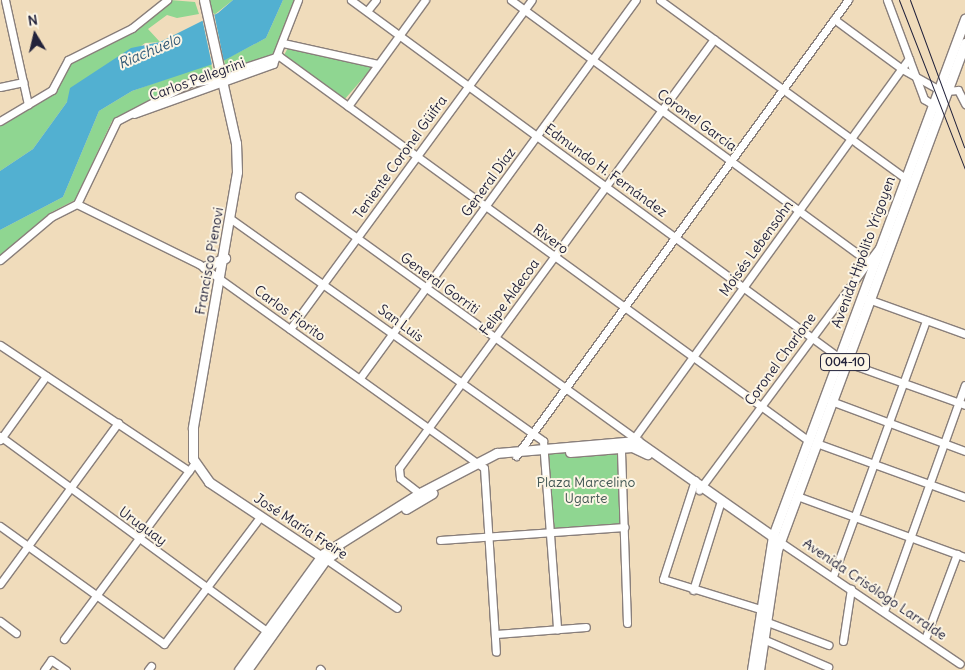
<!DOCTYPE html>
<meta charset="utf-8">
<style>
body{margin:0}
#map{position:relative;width:965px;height:670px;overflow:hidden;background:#f0dcbb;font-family:Delius,sans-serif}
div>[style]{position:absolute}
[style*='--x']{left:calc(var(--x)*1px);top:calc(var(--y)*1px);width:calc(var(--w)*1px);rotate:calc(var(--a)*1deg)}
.green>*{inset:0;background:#8fd691}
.water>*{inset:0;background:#52b0d1}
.pier>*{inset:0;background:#f0dcbb}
.roads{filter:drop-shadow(1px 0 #897f7b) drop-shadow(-1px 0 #897f7b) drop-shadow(0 1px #897f7b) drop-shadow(0 -1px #897f7b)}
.minor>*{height:7px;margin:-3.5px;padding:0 3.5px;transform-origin:3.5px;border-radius:3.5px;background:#fff}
.major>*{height:9px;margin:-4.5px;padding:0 4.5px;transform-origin:4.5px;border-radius:4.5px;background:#fff}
.rail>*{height:1px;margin:-0.5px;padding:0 0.5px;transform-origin:0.5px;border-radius:0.5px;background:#22223b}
span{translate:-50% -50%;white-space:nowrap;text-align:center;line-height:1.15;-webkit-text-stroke:4px #fcf5e5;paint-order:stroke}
.shield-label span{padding:1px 4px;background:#fcf5e5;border:1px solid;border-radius:4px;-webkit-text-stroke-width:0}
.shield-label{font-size:12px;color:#22223b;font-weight:700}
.street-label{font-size:14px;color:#22223b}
.park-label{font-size:14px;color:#435855}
.water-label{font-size:15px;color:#355b77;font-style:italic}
.north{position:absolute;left:10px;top:10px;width:50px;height:50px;-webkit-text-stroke:4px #fcf5e5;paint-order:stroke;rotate:351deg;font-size:14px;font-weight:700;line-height:20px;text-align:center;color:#22223b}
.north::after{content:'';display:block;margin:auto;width:18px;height:22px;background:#22223b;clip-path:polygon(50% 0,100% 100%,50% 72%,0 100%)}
</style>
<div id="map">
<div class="green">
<i style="clip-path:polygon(170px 0,195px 2px,199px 14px,177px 18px,167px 15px,148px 29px,160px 42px,145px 43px,67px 102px,33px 149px,0 171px,0 123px,42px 99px,68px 63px,123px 36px)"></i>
<i style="clip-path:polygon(233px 0,214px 15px,210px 10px,209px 0)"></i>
<i style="clip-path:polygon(283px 0,295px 0,277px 52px,227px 73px,224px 60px,266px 38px)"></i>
<i style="clip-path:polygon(289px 46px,372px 65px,372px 68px,344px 100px,284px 55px)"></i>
<i style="clip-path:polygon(211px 63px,214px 77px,197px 78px,112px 121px,75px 200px,50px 213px,0 256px,0 230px,63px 197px,99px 111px,132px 91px)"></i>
<i style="clip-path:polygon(621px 448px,625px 527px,551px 532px,546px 454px)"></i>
</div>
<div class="water">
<i style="clip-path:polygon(233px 0,283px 0,266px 38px,225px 60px,132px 91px,99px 111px,63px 197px,0 230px,0 171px,33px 149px,67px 102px,70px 88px,131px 48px,160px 42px,218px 13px)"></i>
</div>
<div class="pier">
<i style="clip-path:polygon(214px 13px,224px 62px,212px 65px,202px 18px)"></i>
</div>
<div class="roads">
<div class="minor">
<i style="--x:5;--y:0;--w:107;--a:77.6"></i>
<i style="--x:351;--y:0;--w:612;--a:36.23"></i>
<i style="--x:845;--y:362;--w:127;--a:19.7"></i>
<i style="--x:511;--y:0;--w:441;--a:36.2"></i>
<i style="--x:660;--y:0;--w:306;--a:36"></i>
<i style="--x:887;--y:0;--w:106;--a:69.5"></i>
<i style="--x:924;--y:99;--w:15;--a:32"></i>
<i style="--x:367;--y:11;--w:14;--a:-51"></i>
<i style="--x:834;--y:19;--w:84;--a:36.3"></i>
<i style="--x:902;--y:69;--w:41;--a:29.1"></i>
<i style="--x:283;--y:43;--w:97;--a:12.5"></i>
<i style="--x:279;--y:56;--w:655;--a:36"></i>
<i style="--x:0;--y:87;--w:24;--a:-12"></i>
<i style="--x:946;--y:91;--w:12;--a:-5"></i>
<i style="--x:958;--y:90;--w:16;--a:63"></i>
<i style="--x:348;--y:106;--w:131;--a:-54"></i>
<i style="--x:134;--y:114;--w:148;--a:-19.8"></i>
<i style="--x:273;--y:64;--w:69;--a:-68.7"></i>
<i style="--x:0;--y:121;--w:61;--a:-30.8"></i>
<i style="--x:52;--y:90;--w:34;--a:-62"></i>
<i style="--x:68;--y:60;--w:72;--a:-26.6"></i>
<i style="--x:132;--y:28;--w:45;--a:-38.7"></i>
<i style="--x:299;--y:196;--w:417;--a:35.8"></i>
<i style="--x:77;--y:204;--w:136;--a:26.2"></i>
<i style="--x:199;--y:264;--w:350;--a:35.6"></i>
<i style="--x:484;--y:468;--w:184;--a:86.3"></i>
<i style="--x:231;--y:219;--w:383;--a:35.4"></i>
<i style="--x:543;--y:441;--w:189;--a:85.7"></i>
<i style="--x:0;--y:260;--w:67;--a:-40.1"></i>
<i style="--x:51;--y:217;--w:29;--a:-27"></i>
<i style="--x:77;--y:204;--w:92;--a:-64.3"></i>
<i style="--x:117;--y:121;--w:82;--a:-27.5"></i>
<i style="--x:190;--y:83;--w:37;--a:-8"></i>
<i style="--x:227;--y:78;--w:21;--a:-31"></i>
<i style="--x:245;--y:67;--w:36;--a:-18"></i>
<i style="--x:868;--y:299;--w:103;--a:19.8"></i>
<i style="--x:290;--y:329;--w:408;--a:-53.7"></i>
<i style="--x:0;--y:345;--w:227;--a:33.7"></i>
<i style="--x:360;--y:378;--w:468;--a:-53.9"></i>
<i style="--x:831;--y:401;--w:143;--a:20.5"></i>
<i style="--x:0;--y:436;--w:333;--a:36.2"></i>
<i style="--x:0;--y:440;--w:79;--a:-54.3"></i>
<i style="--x:816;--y:443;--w:158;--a:19.9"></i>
<i style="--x:516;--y:456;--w:564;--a:-53.94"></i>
<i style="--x:695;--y:480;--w:104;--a:107.9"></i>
<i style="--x:663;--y:579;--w:102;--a:17.2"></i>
<i style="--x:699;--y:490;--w:302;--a:-53.4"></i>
<i style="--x:423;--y:496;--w:29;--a:-142"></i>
<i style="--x:400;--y:478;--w:10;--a:-96"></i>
<i style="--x:399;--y:468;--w:532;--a:-53.71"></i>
<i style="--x:797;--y:496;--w:179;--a:20"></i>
<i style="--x:0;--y:526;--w:202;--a:35.7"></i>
<i style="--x:164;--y:644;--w:159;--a:-52.9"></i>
<i style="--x:440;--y:540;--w:185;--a:-4"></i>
<i style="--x:780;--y:542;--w:217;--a:34.1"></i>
<i style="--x:326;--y:559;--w:86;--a:34.6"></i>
<i style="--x:833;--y:576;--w:272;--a:-70"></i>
<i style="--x:0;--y:584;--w:200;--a:-53.8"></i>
<i style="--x:693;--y:590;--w:90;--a:-72.6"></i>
<i style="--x:884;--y:611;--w:240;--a:-70.3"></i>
<i style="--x:762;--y:620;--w:71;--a:20.7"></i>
<i style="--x:0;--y:621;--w:20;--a:37"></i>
<i style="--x:627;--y:623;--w:175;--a:-92"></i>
<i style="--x:621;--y:448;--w:13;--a:-32"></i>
<i style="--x:632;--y:441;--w:472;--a:-54.1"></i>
<i style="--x:496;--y:634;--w:90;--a:-4.4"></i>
<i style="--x:64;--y:639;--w:218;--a:-53.4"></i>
<i style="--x:763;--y:639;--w:71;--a:23.3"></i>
<i style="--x:925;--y:639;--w:91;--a:-69.4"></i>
<i style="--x:843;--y:641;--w:53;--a:-81.3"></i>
<i style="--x:320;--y:669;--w:1;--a:45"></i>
<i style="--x:44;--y:670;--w:12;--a:-55"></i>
<i style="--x:51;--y:660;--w:18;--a:34"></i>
<i style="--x:148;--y:670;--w:5;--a:-53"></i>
</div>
<div class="major">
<i style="--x:204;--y:0;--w:147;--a:77.4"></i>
<i style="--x:236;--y:143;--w:29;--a:88"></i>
<i style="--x:237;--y:172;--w:260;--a:99.8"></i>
<i style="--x:193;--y:428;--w:31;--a:90"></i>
<i style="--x:193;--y:459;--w:28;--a:55"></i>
<i style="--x:209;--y:482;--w:139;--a:33.6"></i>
<i style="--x:204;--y:267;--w:23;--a:-23"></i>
<i style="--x:570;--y:452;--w:62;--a:-4.6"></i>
<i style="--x:632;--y:447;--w:17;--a:25"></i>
<i style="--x:406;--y:509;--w:31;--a:-31"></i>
<i style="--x:239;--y:670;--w:143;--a:-54.1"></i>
<i style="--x:323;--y:554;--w:115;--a:-32.2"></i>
<i style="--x:420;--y:493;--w:87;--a:-27.5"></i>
<i style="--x:497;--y:453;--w:141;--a:-4.9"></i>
<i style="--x:637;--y:441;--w:169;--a:35.1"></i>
<i style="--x:247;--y:670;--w:136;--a:-54.6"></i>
<i style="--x:326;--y:559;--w:16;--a:-35"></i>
<i style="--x:752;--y:670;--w:136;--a:-81.1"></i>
<i style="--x:773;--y:536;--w:552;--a:-69.63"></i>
<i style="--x:759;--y:670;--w:121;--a:-81.5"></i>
<i style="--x:777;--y:550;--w:541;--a:-69.65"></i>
</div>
</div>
<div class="rail">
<i style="--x:899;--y:0;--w:181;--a:68.7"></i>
<i style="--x:910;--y:0;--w:157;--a:69.8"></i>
</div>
<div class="shield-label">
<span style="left:845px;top:362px">004-10</span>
</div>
<div class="street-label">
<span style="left:197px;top:79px;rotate:-20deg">Carlos Pellegrini</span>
<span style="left:697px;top:120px;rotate:36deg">Coronel García</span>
<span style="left:400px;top:157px;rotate:-54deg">Teniente Coronel Güifra</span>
<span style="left:606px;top:170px;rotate:36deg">Edmundo H. Fernández</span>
<span style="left:488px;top:182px;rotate:-54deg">General Díaz</span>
<span style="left:551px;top:239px;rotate:36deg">Rivero</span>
<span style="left:756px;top:248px;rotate:-54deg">Moisés Lebensohn</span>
<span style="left:863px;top:252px;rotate:-70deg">Avenida Hipólito Yrigoyen</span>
<span style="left:209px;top:261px;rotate:-80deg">Francisco Pienovi</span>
<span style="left:440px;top:283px;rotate:36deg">General Gorriti</span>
<span style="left:509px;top:297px;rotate:-54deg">Felipe Aldecoa</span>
<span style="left:290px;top:313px;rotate:36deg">Carlos Fiorito</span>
<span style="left:401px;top:323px;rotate:36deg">San Luis</span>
<span style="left:780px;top:359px;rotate:-54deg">Coronel Charlone</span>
<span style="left:143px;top:526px;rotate:36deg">Uruguay</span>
<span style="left:301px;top:526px;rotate:33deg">José María Freire</span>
<span style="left:875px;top:589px;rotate:34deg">Avenida Crisólogo Larralde</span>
</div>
<div class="park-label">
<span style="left:586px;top:490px">Plaza Marcelino<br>Ugarte</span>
</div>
<div class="water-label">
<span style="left:149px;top:51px;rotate:-23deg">Riachuelo</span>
</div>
<div class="north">N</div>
</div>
